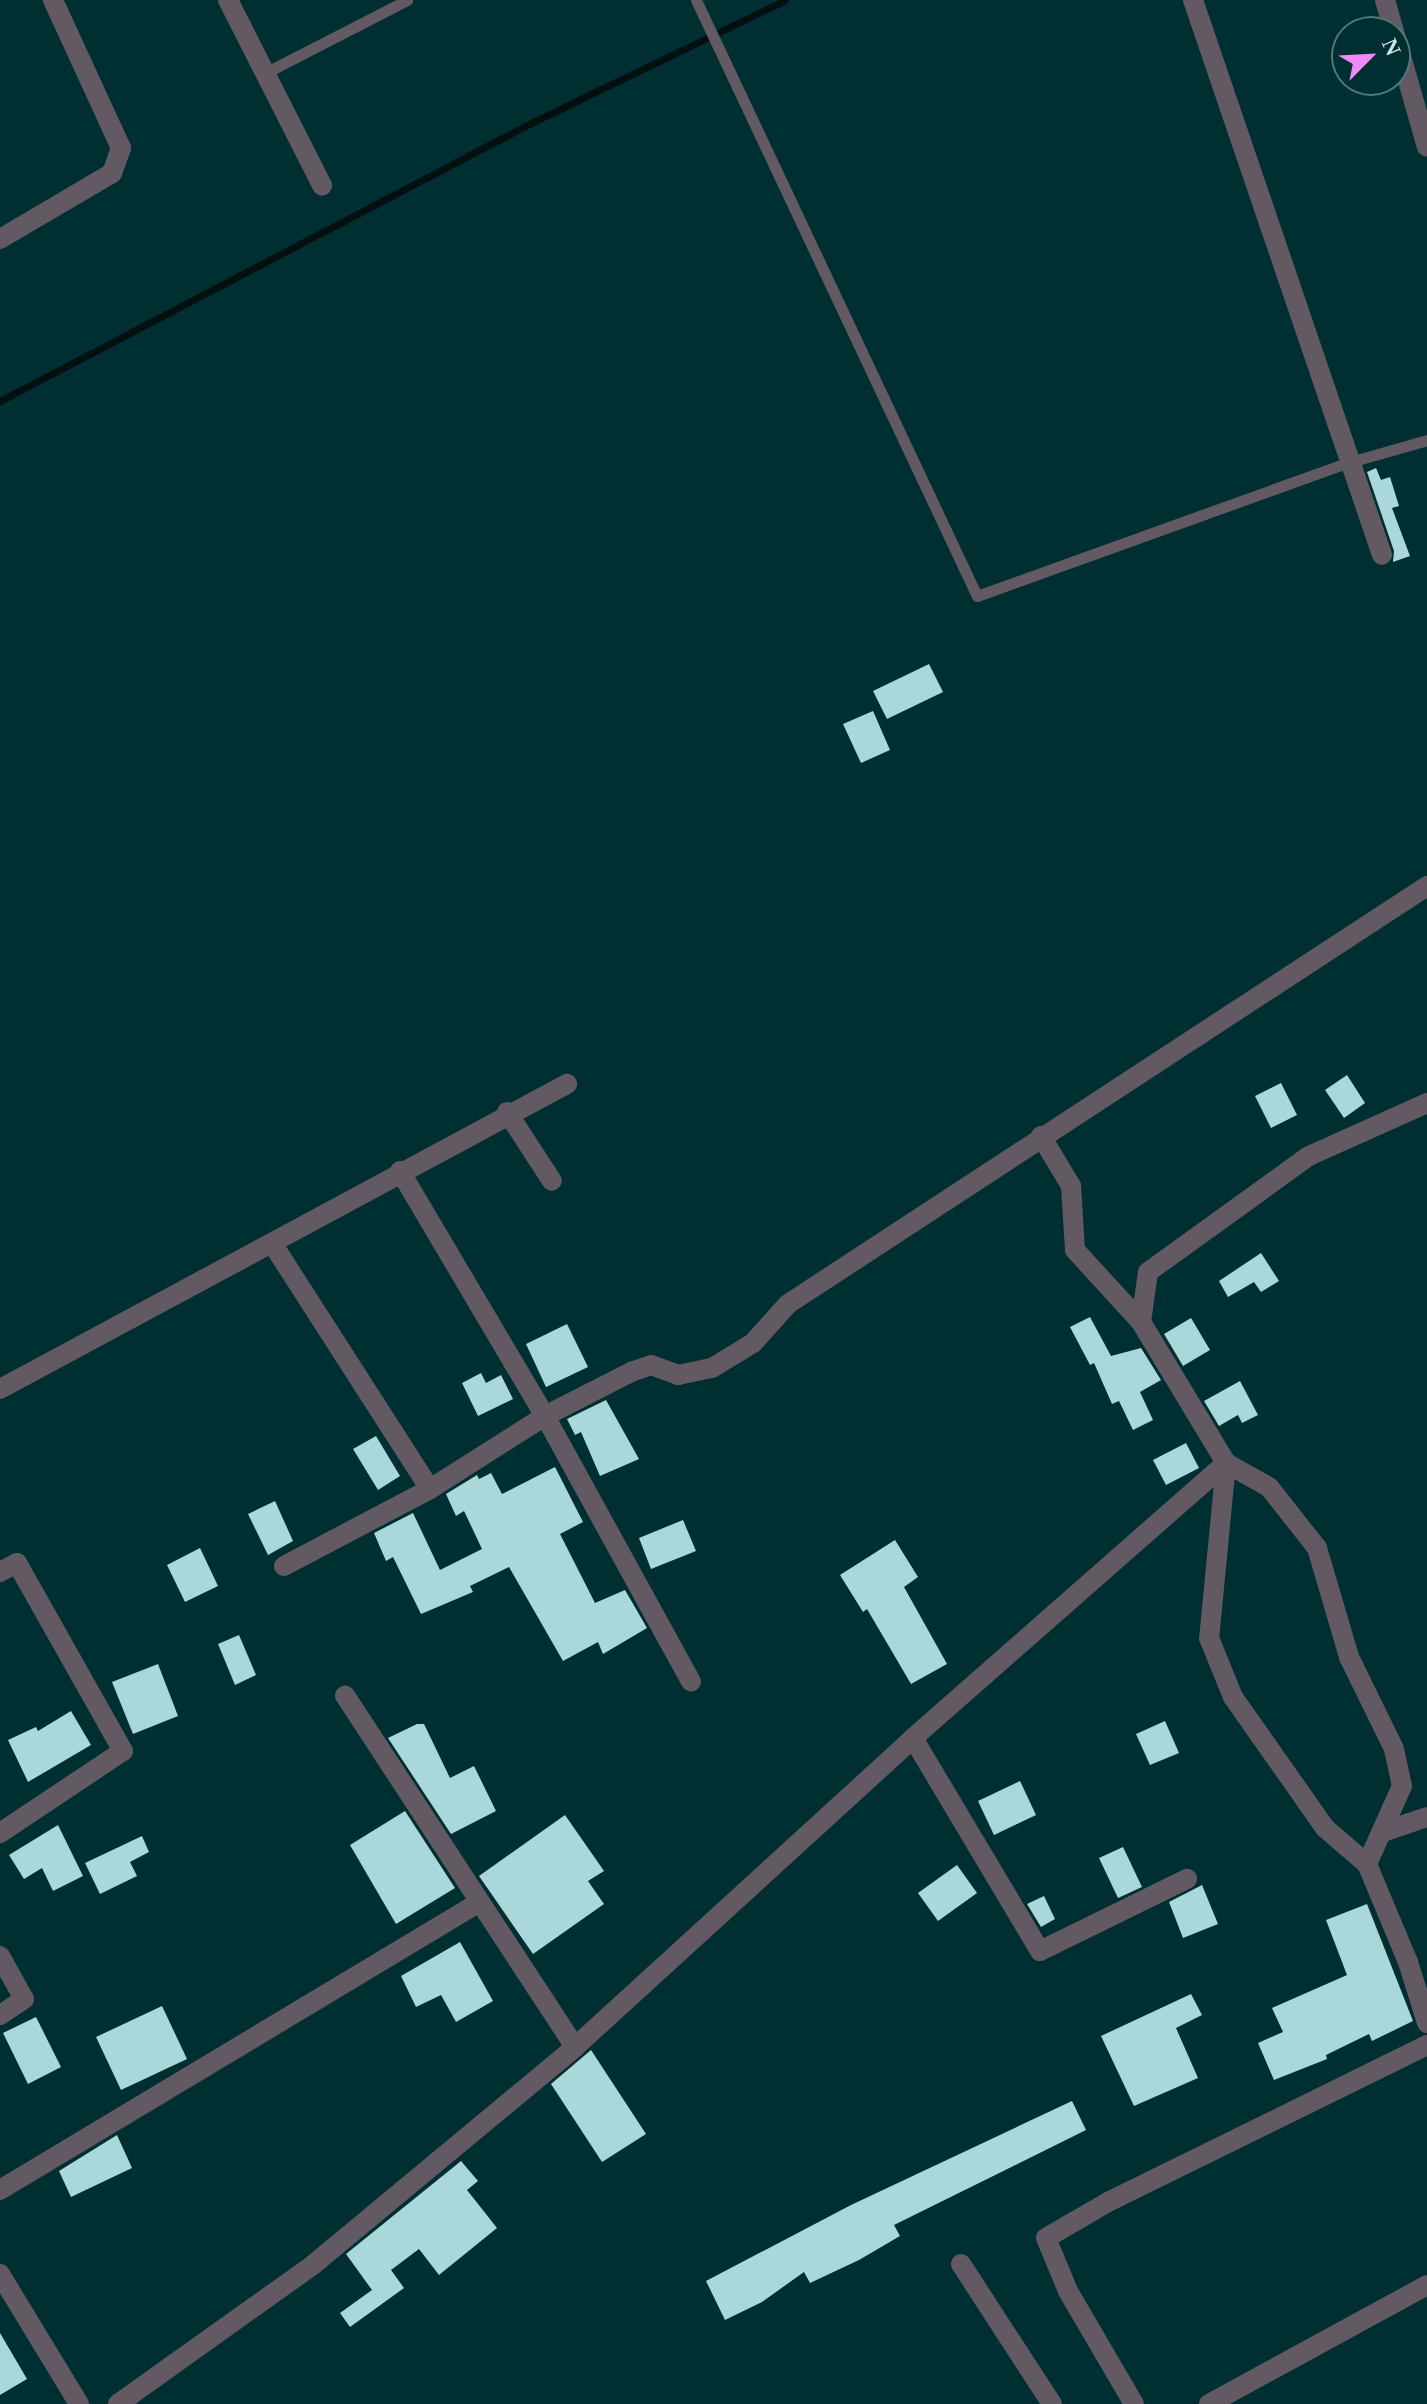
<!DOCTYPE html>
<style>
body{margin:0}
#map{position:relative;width:1427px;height:2404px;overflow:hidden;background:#002f31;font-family:Georgia,serif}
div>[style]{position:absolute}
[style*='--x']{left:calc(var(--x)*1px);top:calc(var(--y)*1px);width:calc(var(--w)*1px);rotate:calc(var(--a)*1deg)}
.stream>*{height:7px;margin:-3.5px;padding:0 3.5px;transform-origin:3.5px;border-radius:3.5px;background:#041010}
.building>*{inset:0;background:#aad8da}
.service>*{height:11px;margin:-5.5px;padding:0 5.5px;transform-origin:5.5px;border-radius:5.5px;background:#635963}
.minor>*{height:20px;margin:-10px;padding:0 10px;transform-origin:10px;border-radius:10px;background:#635963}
span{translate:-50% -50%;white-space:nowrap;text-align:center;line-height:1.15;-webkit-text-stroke:8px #002f31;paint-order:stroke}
.north{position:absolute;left:1331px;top:16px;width:80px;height:80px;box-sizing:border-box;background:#002f31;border:2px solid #527779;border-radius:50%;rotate:66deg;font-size:22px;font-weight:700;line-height:32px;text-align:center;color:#cee4e5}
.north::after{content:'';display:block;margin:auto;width:28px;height:36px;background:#ef8bf7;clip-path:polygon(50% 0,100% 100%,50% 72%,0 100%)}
</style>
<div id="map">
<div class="stream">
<i style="--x:0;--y:401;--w:597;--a:-27.64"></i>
<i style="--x:529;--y:124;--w:284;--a:-25.8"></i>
</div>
<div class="building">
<i style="clip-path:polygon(1376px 468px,1381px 480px,1390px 477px,1399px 506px,1392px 508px,1410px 556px,1393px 562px,1394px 551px,1367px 472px)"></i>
<i style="clip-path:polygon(929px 664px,943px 692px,887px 719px,873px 691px)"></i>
<i style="clip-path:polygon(873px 711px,890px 750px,861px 763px,843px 724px)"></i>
<i style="clip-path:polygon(1347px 1075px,1365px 1103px,1344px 1118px,1325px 1090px)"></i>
<i style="clip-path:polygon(1281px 1083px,1297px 1115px,1271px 1128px,1255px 1096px)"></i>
<i style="clip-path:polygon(1261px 1253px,1279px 1281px,1261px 1292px,1254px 1282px,1228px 1297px,1219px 1281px)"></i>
<i style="clip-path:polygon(1090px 1317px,1111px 1356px,1141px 1348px,1161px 1380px,1140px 1392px,1153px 1420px,1133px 1430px,1119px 1401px,1112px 1404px,1094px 1363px,1090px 1365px,1070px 1327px)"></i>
<i style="clip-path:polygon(1191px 1318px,1210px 1350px,1183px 1366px,1164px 1334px)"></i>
<i style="clip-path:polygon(567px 1324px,588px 1367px,546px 1387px,526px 1344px)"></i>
<i style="clip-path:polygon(481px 1373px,486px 1383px,501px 1375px,513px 1399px,478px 1416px,462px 1383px)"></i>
<i style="clip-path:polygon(1240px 1381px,1258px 1415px,1242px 1423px,1238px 1415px,1219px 1426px,1204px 1401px)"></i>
<i style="clip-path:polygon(606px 1400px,639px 1459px,600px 1476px,581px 1432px,575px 1435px,567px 1419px)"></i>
<i style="clip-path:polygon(376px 1436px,400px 1476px,378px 1490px,353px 1449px)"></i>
<i style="clip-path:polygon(1186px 1443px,1199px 1468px,1166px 1485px,1153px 1460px)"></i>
<i style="clip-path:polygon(555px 1467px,583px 1522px,560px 1534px,595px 1603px,625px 1590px,647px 1628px,603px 1654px,598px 1642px,563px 1661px,509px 1567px,470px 1586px,473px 1592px,421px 1614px,393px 1557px,386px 1561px,374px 1533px,413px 1513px,440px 1570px,482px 1549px,464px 1511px,456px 1516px,446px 1494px,477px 1475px,479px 1479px,491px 1473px,502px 1494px)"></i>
<i style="clip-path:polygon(275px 1501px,293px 1541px,268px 1555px,248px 1514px)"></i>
<i style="clip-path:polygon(683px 1520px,696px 1551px,651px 1569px,639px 1538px)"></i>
<i style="clip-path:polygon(895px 1540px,918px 1577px,904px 1587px,947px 1664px,911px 1684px,867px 1609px,863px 1612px,840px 1575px)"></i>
<i style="clip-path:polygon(200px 1548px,218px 1586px,185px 1602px,167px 1565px)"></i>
<i style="clip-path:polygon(239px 1635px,256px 1675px,235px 1685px,218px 1644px)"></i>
<i style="clip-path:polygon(158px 1664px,178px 1716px,133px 1734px,112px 1682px)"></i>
<i style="clip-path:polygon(71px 1711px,91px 1745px,28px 1782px,8px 1740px,36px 1727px,38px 1731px)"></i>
<i style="clip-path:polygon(1165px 1721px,1179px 1753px,1150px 1765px,1136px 1734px)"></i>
<i style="clip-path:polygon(417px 1724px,424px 1724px,450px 1778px,474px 1766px,496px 1811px,451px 1834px,388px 1738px)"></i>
<i style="clip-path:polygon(1020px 1781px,1036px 1815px,994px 1835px,978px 1801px)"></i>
<i style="clip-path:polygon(405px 1811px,455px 1888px,396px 1924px,350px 1845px)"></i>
<i style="clip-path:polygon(565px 1815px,604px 1871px,588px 1881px,604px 1904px,533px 1954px,479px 1876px)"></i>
<i style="clip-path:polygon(58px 1825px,83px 1876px,53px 1891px,42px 1868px,24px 1879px,9px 1855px)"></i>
<i style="clip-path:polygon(142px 1836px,149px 1852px,130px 1862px,137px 1876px,100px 1894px,85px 1863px)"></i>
<i style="clip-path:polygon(1123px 1847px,1142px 1887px,1118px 1898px,1099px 1858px)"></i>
<i style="clip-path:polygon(957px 1865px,977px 1893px,938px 1921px,918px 1893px)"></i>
<i style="clip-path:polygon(1202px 1885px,1218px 1924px,1183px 1938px,1169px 1902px)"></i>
<i style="clip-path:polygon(1044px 1896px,1055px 1919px,1041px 1927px,1027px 1904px)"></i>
<i style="clip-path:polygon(1367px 1904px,1413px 2021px,1372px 2041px,1369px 2034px,1326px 2055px,1327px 2059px,1274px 2080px,1258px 2043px,1283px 2032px,1272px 2008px,1347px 1975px,1326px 1920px)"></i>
<i style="clip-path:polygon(460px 1942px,493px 2001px,456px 2022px,441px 1995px,416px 2007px,401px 1976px)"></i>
<i style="clip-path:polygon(1191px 1994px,1202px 2015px,1176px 2028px,1198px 2078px,1134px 2106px,1101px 2036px)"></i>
<i style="clip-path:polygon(162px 2006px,187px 2059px,121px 2090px,96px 2037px)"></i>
<i style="clip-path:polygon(36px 2017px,61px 2067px,28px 2084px,3px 2033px)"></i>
<i style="clip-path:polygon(591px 2050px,646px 2134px,602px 2162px,551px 2084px)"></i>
<i style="clip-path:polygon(1072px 2101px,1086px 2130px,894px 2225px,900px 2236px,859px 2260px,810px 2283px,804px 2272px,762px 2302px,725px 2320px,706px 2281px,851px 2205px)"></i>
<i style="clip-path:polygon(117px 2135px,132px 2168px,71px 2197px,59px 2171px)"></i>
<i style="clip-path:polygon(461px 2161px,478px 2181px,467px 2190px,497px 2228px,439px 2275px,419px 2249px,391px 2270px,404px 2288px,350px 2327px,340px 2313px,372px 2290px,346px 2254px)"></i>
<i style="clip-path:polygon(0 2333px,27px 2379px,0 2395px)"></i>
</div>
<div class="service">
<i style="--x:696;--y:0;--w:659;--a:64.76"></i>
<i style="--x:977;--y:596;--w:396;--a:-19.8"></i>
<i style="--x:1350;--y:462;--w:80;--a:-15.9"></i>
<i style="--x:265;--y:73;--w:160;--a:-27.2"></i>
</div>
<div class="minor">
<i style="--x:228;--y:0;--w:208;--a:63.1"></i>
<i style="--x:1193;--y:0;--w:586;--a:71.19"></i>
<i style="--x:1385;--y:0;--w:33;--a:74"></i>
<i style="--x:1395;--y:35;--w:116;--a:74.1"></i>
<i style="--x:0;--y:239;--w:130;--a:-30.5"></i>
<i style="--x:112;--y:173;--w:27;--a:-70"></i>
<i style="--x:121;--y:148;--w:163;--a:-114.7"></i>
<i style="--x:507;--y:1112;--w:82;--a:56.9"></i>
<i style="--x:1041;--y:1136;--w:58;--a:59"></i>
<i style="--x:1071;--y:1186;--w:64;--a:86.4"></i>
<i style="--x:1075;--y:1250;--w:98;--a:47.5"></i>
<i style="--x:1141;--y:1322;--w:165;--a:58.9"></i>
<i style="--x:1226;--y:1463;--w:176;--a:95.5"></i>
<i style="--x:1209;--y:1638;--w:64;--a:67.9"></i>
<i style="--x:1233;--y:1697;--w:160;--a:54.9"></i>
<i style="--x:1325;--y:1828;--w:55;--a:40.6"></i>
<i style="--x:1367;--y:1864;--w:106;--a:67.3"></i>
<i style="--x:1408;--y:1962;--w:64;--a:72.7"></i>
<i style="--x:400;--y:1171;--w:285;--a:59.4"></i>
<i style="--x:545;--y:1416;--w:303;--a:61.2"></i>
<i style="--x:272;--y:1243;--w:292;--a:57.3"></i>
<i style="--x:1141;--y:1322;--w:50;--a:-82"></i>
<i style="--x:1148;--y:1272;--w:198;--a:-35.8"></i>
<i style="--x:1309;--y:1156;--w:129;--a:-24.2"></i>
<i style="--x:0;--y:1389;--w:644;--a:-28.28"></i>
<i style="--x:284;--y:1566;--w:165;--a:-27.8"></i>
<i style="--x:430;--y:1489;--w:136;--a:-32.4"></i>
<i style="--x:545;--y:1416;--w:97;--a:-27.1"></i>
<i style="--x:631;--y:1372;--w:21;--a:-19"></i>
<i style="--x:651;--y:1365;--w:29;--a:20"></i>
<i style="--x:678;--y:1375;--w:35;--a:-12"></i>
<i style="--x:712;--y:1368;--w:48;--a:-31.4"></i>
<i style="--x:753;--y:1343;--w:52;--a:-48.1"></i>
<i style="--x:788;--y:1304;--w:764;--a:-33.19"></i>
<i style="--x:0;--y:1572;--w:19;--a:-28"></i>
<i style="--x:17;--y:1563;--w:216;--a:60.6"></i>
<i style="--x:123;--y:1751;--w:148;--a:146.3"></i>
<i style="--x:913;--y:1738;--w:248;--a:59.2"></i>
<i style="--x:1040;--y:1951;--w:164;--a:-26.1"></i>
<i style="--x:1383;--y:1832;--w:46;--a:-18.8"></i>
<i style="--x:0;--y:1956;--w:49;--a:60.8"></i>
<i style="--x:24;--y:1999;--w:29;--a:146"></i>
<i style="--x:575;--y:2047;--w:458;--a:-42.4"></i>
<i style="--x:913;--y:1738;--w:417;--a:-41.3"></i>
<i style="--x:1226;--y:1463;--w:49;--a:29.2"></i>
<i style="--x:1269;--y:1487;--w:78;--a:51.8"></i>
<i style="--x:1317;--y:1548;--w:114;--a:73.6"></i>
<i style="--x:1349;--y:1657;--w:102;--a:63.9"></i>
<i style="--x:1394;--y:1749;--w:38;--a:78"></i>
<i style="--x:1402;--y:1786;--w:85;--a:114.2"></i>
<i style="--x:0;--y:2190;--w:558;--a:-30.98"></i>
<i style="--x:961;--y:2264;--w:167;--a:57"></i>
<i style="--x:0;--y:2274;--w:152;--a:58.7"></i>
<i style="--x:118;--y:2404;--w:241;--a:-35.5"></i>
<i style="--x:314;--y:2264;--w:339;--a:-39.7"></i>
<i style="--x:575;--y:2047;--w:420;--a:-123.2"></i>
<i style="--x:1134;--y:2404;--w:131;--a:-120.3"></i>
<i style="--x:1068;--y:2291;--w:57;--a:-112.5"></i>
<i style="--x:1046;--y:2238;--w:72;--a:-30.1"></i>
<i style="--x:1108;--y:2202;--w:356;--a:-26.2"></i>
<i style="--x:1209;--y:2404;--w:248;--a:-28.6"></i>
</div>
<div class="north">N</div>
</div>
